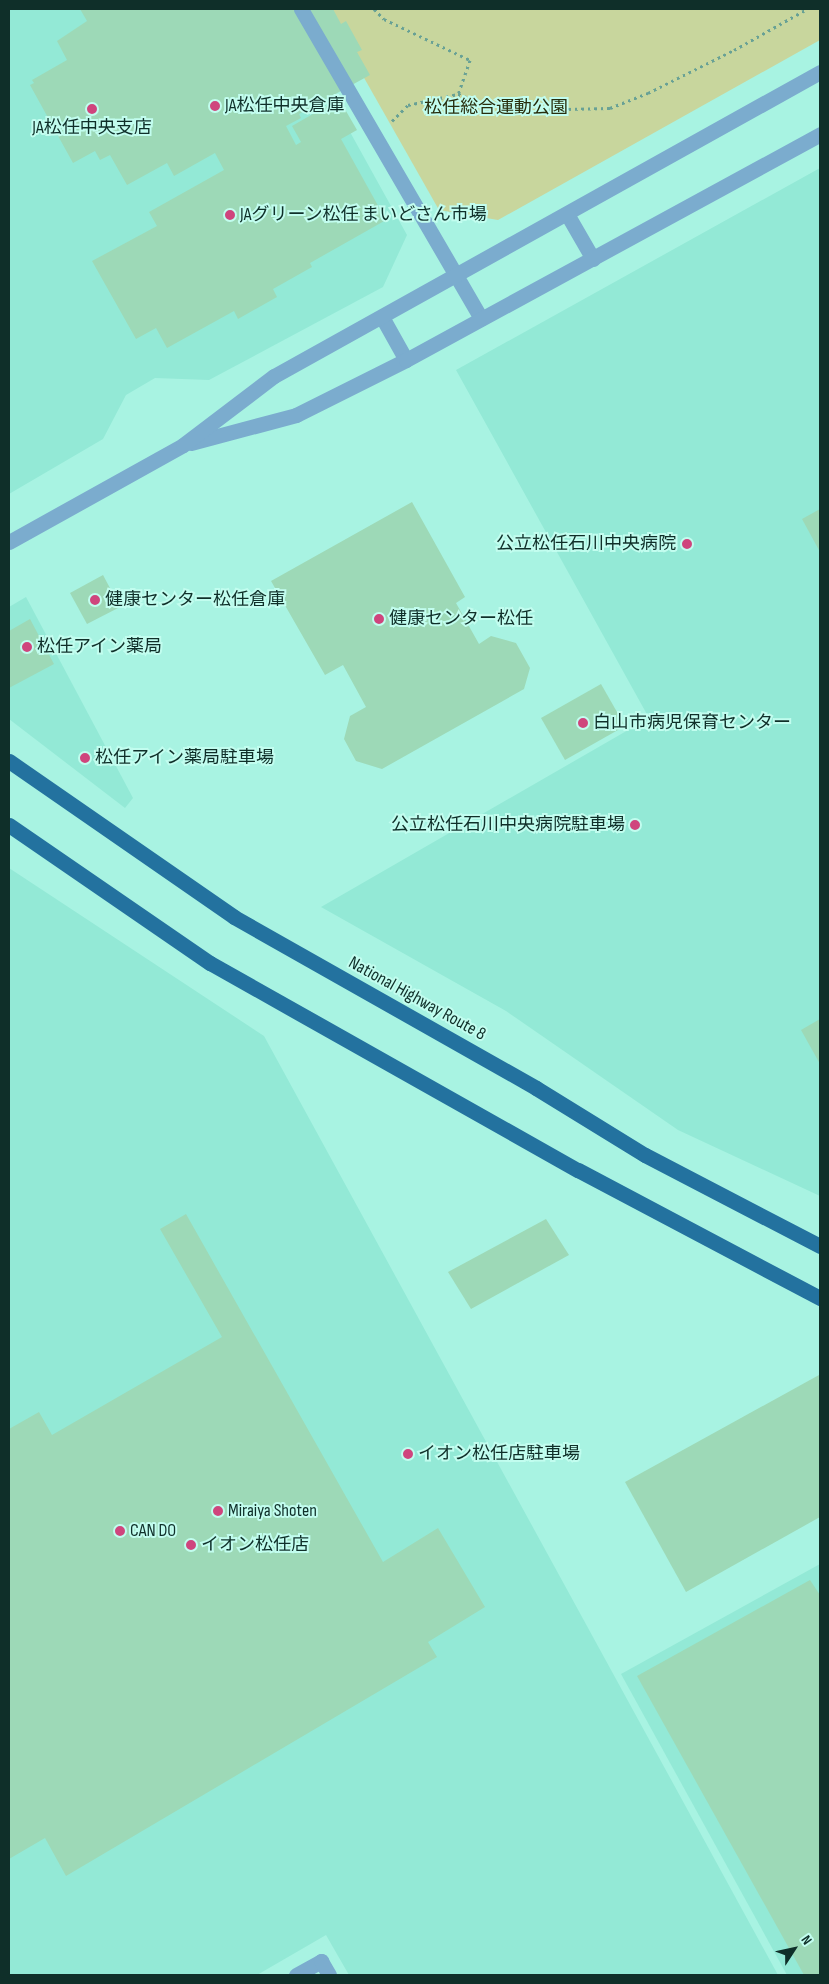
<!DOCTYPE html>
<meta charset="utf-8">
<style>
body{margin:0}
#map{position:relative;width:829px;height:1984px;overflow:hidden;background:#a8f3e2;font-family:"Sofia Sans Condensed","Noto Sans JP",sans-serif}
div>[style]{position:absolute}
[style*='--x']{left:calc(var(--x)*1px);top:calc(var(--y)*1px);width:calc(var(--w)*1px);rotate:calc(var(--a)*1deg)}
.built>*{inset:0;background:#93e9d6}
.green>*{inset:0;background:#c8d69d}
.building>*{inset:0;background:#9dd9b7}
.path>*{height:3px;margin-top:-1.5px;transform-origin:0;background:repeating-linear-gradient(90deg,#68a195 0 2.5px,transparent 0 6.5px)}
.minor>*{height:15px;margin:-7.5px;padding:0 7.5px;transform-origin:7.5px;border-radius:7.5px;background:#7bacce}
.tertiary>*{height:15px;margin:-7.5px;padding:0 7.5px;transform-origin:7.5px;border-radius:7.5px;background:#7bacce}
.trunk>*{height:15px;margin:-7.5px;padding:0 7.5px;transform-origin:7.5px;border-radius:7.5px;background:#23729f}
.dots>*{width:14px;height:14px;translate:-50% -50%;box-sizing:border-box;border:2px solid #c2fdef;border-radius:50%}
span{translate:-50% -50%;white-space:nowrap;text-align:center;line-height:1.15;-webkit-text-stroke:4px #c2fdef;paint-order:stroke}
.poi-label{font-size:18px;color:#0f2f29}
.left{translate:0 -50%;text-align:left}
.right{translate:-100% -50%;text-align:right}
.park-label{font-size:18px;color:#282e0d}
.street-label{font-size:18px;color:#0f2f29}
.frame{position:absolute;inset:0;border:10px solid #0f2f29;pointer-events:none}
.north{position:absolute;left:769px;top:1924px;width:50px;height:50px;-webkit-text-stroke:4px #c2fdef;paint-order:stroke;rotate:55deg;font-size:14px;font-weight:700;line-height:20px;text-align:center;color:#0f2f29}
.north::after{content:'';display:block;margin:auto;width:18px;height:22px;background:#0f2f29;clip-path:polygon(50% 0,100% 100%,50% 72%,0 100%)}
</style>
<div id="map">
<div class="built">
<i style="clip-path:polygon(9px 9px,282px 9px,407px 235px,383px 287px,209px 380px,155px 378px,126px 395px,103px 439px,9px 494px)"></i>
<i style="clip-path:polygon(820px 168px,820px 1196px,678px 1130px,506px 1011px,321px 907px,649px 718px,456px 370px)"></i>
<i style="clip-path:polygon(26px 597px,133px 798px,125px 808px,9px 719px,9px 607px)"></i>
<i style="clip-path:polygon(9px 868px,264px 1036px,778px 1975px,349px 1975px,326px 1935px,257px 1975px,9px 1975px)"></i>
<i style="clip-path:polygon(820px 1564px,820px 1975px,787px 1975px,621px 1674px)"></i>
</div>
<div class="green">
<i style="clip-path:polygon(325px 9px,820px 9px,820px 40px,498px 220px,439px 210px)"></i>
</div>
<div class="building">
<i style="clip-path:polygon(80px 9px,333px 9px,341px 24px,346px 21px,362px 50px,357px 52px,370px 75px,299px 114px,301px 118px,286px 126px,296px 145px,301px 142px,292px 126px,339px 99px,357px 130px,341px 139px,386px 220px,310px 263px,312px 267px,273px 289px,277px 297px,238px 319px,234px 311px,167px 348px,156px 328px,136px 339px,92px 261px,157px 226px,149px 212px,224px 170px,215px 153px,174px 176px,167px 163px,127px 185px,110px 155px,100px 160px,95px 151px,73px 163px,30px 85px,34px 83px,32px 80px,67px 60px,57px 41px,87px 21px)"></i>
<i style="clip-path:polygon(412px 502px,465px 597px,456px 603px,479px 644px,491px 636px,516px 643px,530px 668px,524px 689px,382px 769px,356px 761px,344px 739px,350px 716px,366px 707px,343px 665px,325px 675px,271px 581px)"></i>
<i style="clip-path:polygon(820px 509px,820px 552px,802px 519px)"></i>
<i style="clip-path:polygon(103px 575px,120px 607px,87px 624px,70px 593px)"></i>
<i style="clip-path:polygon(30px 619px,54px 664px,9px 688px,9px 631px)"></i>
<i style="clip-path:polygon(601px 684px,625px 726px,565px 760px,541px 718px)"></i>
<i style="clip-path:polygon(820px 1019px,820px 1064px,801px 1030px)"></i>
<i style="clip-path:polygon(186px 1214px,383px 1562px,438px 1528px,485px 1607px,428px 1642px,437px 1657px,66px 1876px,45px 1838px,9px 1859px,9px 1429px,39px 1412px,52px 1435px,222px 1337px,160px 1229px)"></i>
<i style="clip-path:polygon(546px 1219px,569px 1255px,471px 1309px,448px 1272px)"></i>
<i style="clip-path:polygon(819px 1375px,820px 1517px,686px 1592px,625px 1482px)"></i>
<i style="clip-path:polygon(810px 1580px,820px 1595px,820px 1975px,804px 1975px,637px 1676px)"></i>
</div>
<div class="path">
<i style="--x:374;--y:9;--w:14;--a:45"></i>
<i style="--x:384;--y:19;--w:95;--a:25.5"></i>
<i style="--x:470;--y:60;--w:36;--a:109"></i>
<i style="--x:458;--y:94;--w:25;--a:21"></i>
<i style="--x:481;--y:103;--w:43;--a:9.5"></i>
<i style="--x:523;--y:110;--w:87;--a:-1.3"></i>
<i style="--x:610;--y:108;--w:41;--a:-21.5"></i>
<i style="--x:648;--y:93;--w:96;--a:-26.6"></i>
<i style="--x:734;--y:50;--w:84;--a:-29.3"></i>
<i style="--x:392;--y:121;--w:23;--a:-45"></i>
<i style="--x:408;--y:105;--w:51;--a:-12.4"></i>
</div>
<div class="minor">
<i style="--x:301;--y:9;--w:358;--a:59.8"></i>
<i style="--x:567;--y:214;--w:52;--a:60"></i>
<i style="--x:382;--y:317;--w:49;--a:60.8"></i>
</div>
<div class="tertiary">
<i style="--x:191;--y:443;--w:109;--a:-14.9"></i>
<i style="--x:296;--y:415;--w:123;--a:-26.6"></i>
<i style="--x:406;--y:360;--w:472;--a:-28.6"></i>
<i style="--x:9;--y:542;--w:199;--a:-29.1"></i>
<i style="--x:183;--y:445;--w:114;--a:-37.2"></i>
<i style="--x:274;--y:376;--w:625;--a:-29.11"></i>
<i style="--x:296;--y:1975;--w:29;--a:-29"></i>
<i style="--x:321;--y:1961;--w:16;--a:60"></i>
</div>
<div class="trunk">
<i style="--x:9;--y:761;--w:274;--a:34.7"></i>
<i style="--x:234;--y:917;--w:347;--a:29.5"></i>
<i style="--x:536;--y:1088;--w:128;--a:31.6"></i>
<i style="--x:645;--y:1155;--w:197;--a:27.5"></i>
<i style="--x:9;--y:825;--w:244;--a:34.5"></i>
<i style="--x:210;--y:963;--w:422;--a:29.4"></i>
<i style="--x:578;--y:1170;--w:274;--a:27.9"></i>
</div>
<div class="dots">
<i style="left:215px;top:106px;background:#cf457d"></i>
<i style="left:92px;top:109px;background:#cf457d"></i>
<i style="left:230px;top:215px;background:#cf457d"></i>
<i style="left:687px;top:544px;background:#cf457d"></i>
<i style="left:95px;top:600px;background:#cf457d"></i>
<i style="left:379px;top:619px;background:#cf457d"></i>
<i style="left:27px;top:647px;background:#cf457d"></i>
<i style="left:583px;top:723px;background:#cf457d"></i>
<i style="left:85px;top:758px;background:#cf457d"></i>
<i style="left:635px;top:825px;background:#cf457d"></i>
<i style="left:408px;top:1454px;background:#cf457d"></i>
<i style="left:218px;top:1511px;background:#cf457d"></i>
<i style="left:120px;top:1531px;background:#cf457d"></i>
<i style="left:191px;top:1545px;background:#cf457d"></i>
</div>
<div class="poi-label">
<span class="left" style="left:225px;top:106px">JA松任中央倉庫</span>
<span style="left:92px;top:128px">JA松任中央支店</span>
<span class="left" style="left:240px;top:215px">JAグリーン松任 まいどさん市場</span>
<span class="right" style="left:676px;top:544px">公立松任石川中央病院</span>
<span class="left" style="left:105px;top:600px">健康センター松任倉庫</span>
<span class="left" style="left:389px;top:619px">健康センター松任</span>
<span class="left" style="left:37px;top:647px">松任アイン薬局</span>
<span class="left" style="left:593px;top:723px">白山市病児保育センター</span>
<span class="left" style="left:95px;top:758px">松任アイン薬局駐車場</span>
<span class="right" style="left:625px;top:825px">公立松任石川中央病院駐車場</span>
<span class="left" style="left:418px;top:1454px">イオン松任店駐車場</span>
<span class="left" style="left:228px;top:1511px">Miraiya Shoten</span>
<span class="left" style="left:130px;top:1531px">CAN DO</span>
<span class="left" style="left:201px;top:1545px">イオン松任店</span>
</div>
<div class="park-label">
<span style="left:496px;top:108px">松任総合運動公園</span>
</div>
<div class="street-label">
<span style="left:417px;top:999px;rotate:29deg">National Highway Route 8</span>
</div>
<div class="frame"></div>
<div class="north">N</div>
</div>
